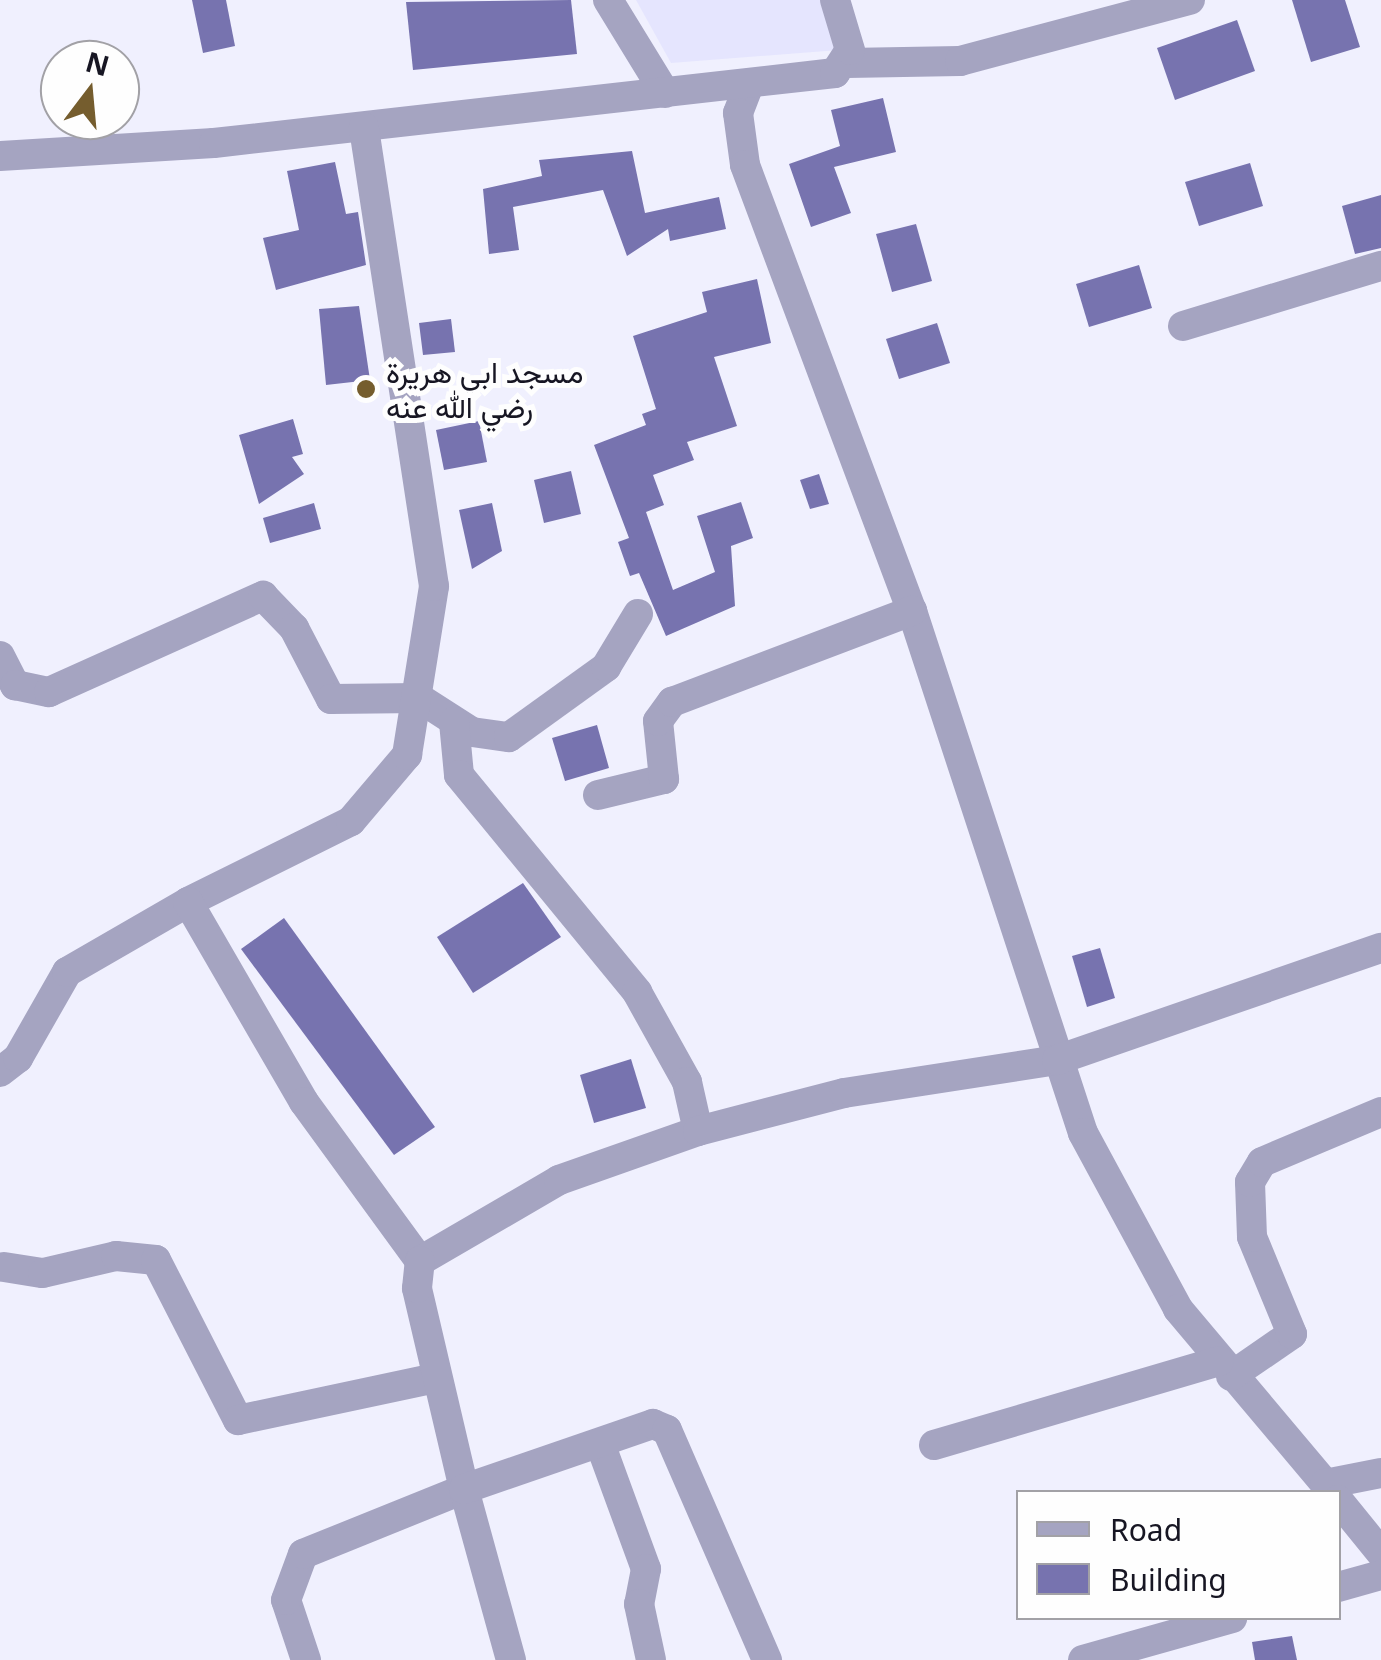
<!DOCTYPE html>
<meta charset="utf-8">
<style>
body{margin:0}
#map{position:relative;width:1381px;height:1660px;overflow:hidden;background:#f0f0fe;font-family:"Noto Sans",Vazirmatn,sans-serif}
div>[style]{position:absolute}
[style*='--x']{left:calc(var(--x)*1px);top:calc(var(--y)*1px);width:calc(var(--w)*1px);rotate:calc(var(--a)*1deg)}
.built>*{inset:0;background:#e5e5fe}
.building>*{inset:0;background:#7773af}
.minor>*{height:30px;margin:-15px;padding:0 15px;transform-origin:15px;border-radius:15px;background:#a5a4c1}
.dots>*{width:28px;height:28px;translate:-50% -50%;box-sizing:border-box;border:5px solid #fefefe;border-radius:50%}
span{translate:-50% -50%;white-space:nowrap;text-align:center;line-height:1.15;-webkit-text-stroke:10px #fefefe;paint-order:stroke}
.poi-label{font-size:30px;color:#171623}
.left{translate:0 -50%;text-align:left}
.legend{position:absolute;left:1016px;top:1490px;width:325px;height:130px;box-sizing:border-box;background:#fefefe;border:2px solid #a2a1a6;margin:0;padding:12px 18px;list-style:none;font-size:30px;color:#171623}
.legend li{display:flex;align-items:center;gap:20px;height:50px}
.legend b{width:50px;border:2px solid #a2a1a6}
.north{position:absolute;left:40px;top:40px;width:100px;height:100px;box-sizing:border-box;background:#fefefe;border:2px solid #a2a1a6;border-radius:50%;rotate:16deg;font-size:28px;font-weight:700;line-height:40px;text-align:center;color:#171623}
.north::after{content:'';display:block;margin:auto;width:35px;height:45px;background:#755d2e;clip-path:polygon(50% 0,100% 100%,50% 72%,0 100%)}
</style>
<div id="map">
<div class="built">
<i style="clip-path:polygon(636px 0,822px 0,839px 50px,671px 63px)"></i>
</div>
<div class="building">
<i style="clip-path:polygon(192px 0,226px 0,235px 46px,203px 53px)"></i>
<i style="clip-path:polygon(571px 0,577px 54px,413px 70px,406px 2px)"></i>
<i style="clip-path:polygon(1292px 0,1345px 0,1360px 47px,1311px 62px)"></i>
<i style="clip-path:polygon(1237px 20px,1255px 71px,1175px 100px,1157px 48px)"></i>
<i style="clip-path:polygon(883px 98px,896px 152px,834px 167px,851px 213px,811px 227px,789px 164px,840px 146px,831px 110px)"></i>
<i style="clip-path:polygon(632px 151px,645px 213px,719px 197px,726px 229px,670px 241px,668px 229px,627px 256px,603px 190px,513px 207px,519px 250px,489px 254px,483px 189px,542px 176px,539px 160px)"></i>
<i style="clip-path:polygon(335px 162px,346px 214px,358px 212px,366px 265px,276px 290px,263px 238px,299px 230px,287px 171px)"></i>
<i style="clip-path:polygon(1250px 163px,1263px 206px,1199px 226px,1185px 182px)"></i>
<i style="clip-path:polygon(1381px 195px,1381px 248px,1355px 254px,1342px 206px)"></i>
<i style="clip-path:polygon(916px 224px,932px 281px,892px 292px,876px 234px)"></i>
<i style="clip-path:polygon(1139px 265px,1152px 308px,1089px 327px,1076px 284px)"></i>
<i style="clip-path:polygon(757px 279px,771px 343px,714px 357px,737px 426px,687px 442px,694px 460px,653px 475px,664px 505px,646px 512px,673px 590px,715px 572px,697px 516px,741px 502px,753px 538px,731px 546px,735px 606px,666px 636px,639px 573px,630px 576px,618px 542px,629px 538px,594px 445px,646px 425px,642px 414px,656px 409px,633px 336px,707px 312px,702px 292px)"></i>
<i style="clip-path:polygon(359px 306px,370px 380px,326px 385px,319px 309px)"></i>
<i style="clip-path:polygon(451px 319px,455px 352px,423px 355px,419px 323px)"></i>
<i style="clip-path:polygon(937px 323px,950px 363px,899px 379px,886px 339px)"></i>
<i style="clip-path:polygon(293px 419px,303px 454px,292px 457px,304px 474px,259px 504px,239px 435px)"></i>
<i style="clip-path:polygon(479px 421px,487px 462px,444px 470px,436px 430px)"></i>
<i style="clip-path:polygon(571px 471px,581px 514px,544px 523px,534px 480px)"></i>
<i style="clip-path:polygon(819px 474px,829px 504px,810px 509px,800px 480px)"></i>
<i style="clip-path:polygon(314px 503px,321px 529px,270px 543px,263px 518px)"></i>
<i style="clip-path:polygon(492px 503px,502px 551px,472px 569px,459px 510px)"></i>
<i style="clip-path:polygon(597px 725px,609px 768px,565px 781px,552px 738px)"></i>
<i style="clip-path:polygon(523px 883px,561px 937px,473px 993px,437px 937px)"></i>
<i style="clip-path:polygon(284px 918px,435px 1127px,394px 1155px,241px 949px)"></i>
<i style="clip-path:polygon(1100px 948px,1115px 998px,1087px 1007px,1072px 956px)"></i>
<i style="clip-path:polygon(631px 1059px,646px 1108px,594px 1123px,580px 1075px)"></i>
<i style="clip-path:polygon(1292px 1636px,1297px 1660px,1255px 1660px,1252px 1642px)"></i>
</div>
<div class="minor">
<i style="--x:608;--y:0;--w:109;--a:58.5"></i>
<i style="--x:847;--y:63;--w:113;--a:-1"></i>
<i style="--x:960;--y:61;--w:238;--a:-14.9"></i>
<i style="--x:748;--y:87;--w:28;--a:111"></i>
<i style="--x:738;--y:113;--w:52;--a:82.3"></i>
<i style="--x:745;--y:165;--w:476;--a:69.5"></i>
<i style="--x:912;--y:611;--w:549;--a:71.86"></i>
<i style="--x:1083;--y:1133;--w:200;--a:61.6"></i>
<i style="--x:1178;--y:1309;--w:239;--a:49.9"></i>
<i style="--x:0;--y:156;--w:214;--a:-3.5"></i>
<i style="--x:214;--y:143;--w:625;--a:-6.43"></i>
<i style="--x:835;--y:73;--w:27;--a:-57"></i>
<i style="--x:850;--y:50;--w:52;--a:-106.7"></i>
<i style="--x:1183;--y:326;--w:207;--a:-16.9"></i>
<i style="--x:0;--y:656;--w:33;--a:63"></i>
<i style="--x:15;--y:685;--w:35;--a:12"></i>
<i style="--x:49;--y:692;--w:235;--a:-24.2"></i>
<i style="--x:263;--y:596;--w:45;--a:45.9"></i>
<i style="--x:294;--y:628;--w:80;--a:62.5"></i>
<i style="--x:331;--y:699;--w:88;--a:-0.7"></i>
<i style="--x:419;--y:698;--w:63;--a:32.7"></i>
<i style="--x:472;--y:732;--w:37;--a:8"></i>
<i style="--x:509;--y:737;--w:120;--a:-35.8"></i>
<i style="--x:606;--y:667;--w:62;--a:-58.9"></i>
<i style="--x:454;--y:722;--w:53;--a:84.6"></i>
<i style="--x:459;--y:775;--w:281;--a:50.6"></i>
<i style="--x:637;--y:992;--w:103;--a:60.9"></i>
<i style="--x:687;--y:1082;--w:50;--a:77.3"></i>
<i style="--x:598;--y:795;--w:68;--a:-13.6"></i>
<i style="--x:664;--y:779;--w:58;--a:-95.9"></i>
<i style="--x:658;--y:721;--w:24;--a:-54"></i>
<i style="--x:672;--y:702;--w:257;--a:-20.8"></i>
<i style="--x:188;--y:902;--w:182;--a:-26.4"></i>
<i style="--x:351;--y:821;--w:87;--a:-49.7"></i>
<i style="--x:407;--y:755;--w:171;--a:-80.9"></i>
<i style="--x:434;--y:586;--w:464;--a:-98.7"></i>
<i style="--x:0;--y:1072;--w:23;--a:-38"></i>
<i style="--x:18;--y:1058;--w:99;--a:-60.3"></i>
<i style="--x:67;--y:972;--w:140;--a:-30"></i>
<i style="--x:188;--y:902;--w:231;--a:59.9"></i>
<i style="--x:304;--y:1102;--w:197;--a:53.9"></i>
<i style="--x:420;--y:1261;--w:161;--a:-30.2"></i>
<i style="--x:559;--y:1180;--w:147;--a:-19.4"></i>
<i style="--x:698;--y:1131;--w:151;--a:-14.6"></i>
<i style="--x:844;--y:1093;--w:216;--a:-8.8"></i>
<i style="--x:1057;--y:1060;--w:343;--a:-19.1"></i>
<i style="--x:4;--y:1267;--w:39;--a:9"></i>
<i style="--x:43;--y:1273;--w:75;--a:-13.1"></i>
<i style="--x:116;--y:1256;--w:40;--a:5.7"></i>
<i style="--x:156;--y:1260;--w:180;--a:62.9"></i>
<i style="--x:238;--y:1420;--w:202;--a:-12"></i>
<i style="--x:1231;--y:1376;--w:74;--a:-34.5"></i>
<i style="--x:1292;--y:1334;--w:105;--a:-112.4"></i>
<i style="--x:1252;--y:1237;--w:55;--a:-92.1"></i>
<i style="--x:1250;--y:1182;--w:23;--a:-59"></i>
<i style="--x:1262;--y:1162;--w:129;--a:-22.8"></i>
<i style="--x:934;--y:1445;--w:297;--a:-16.4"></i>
<i style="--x:601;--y:1446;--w:131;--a:69.9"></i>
<i style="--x:646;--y:1569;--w:36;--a:101"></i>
<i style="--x:639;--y:1604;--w:57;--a:77.9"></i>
<i style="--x:1325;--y:1484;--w:57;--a:-11.1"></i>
<i style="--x:1338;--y:1500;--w:68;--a:50.9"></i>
<i style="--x:1338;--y:1587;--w:45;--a:-15.6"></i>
<i style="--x:306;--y:1660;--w:63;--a:-108.4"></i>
<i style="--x:286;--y:1600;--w:49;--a:-69.7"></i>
<i style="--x:303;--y:1554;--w:174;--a:-22"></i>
<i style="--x:464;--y:1489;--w:206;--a:-103.2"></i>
<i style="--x:417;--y:1288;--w:27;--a:-84"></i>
<i style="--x:511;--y:1660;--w:177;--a:-105.4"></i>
<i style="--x:464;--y:1489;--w:200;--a:-19"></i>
<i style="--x:653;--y:1424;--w:15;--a:23"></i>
<i style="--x:667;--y:1430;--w:251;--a:66.5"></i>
<i style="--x:1083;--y:1660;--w:155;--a:-15.7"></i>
</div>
<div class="dots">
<i style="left:366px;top:389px;background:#755d2e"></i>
</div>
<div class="poi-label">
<span class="left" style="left:386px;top:389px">مسجد ابي هريرة<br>رضي الله عنه</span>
</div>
<ul class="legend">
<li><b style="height:12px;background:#a5a4c1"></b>Road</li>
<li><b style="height:28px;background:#7773af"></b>Building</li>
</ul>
<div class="north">N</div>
</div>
